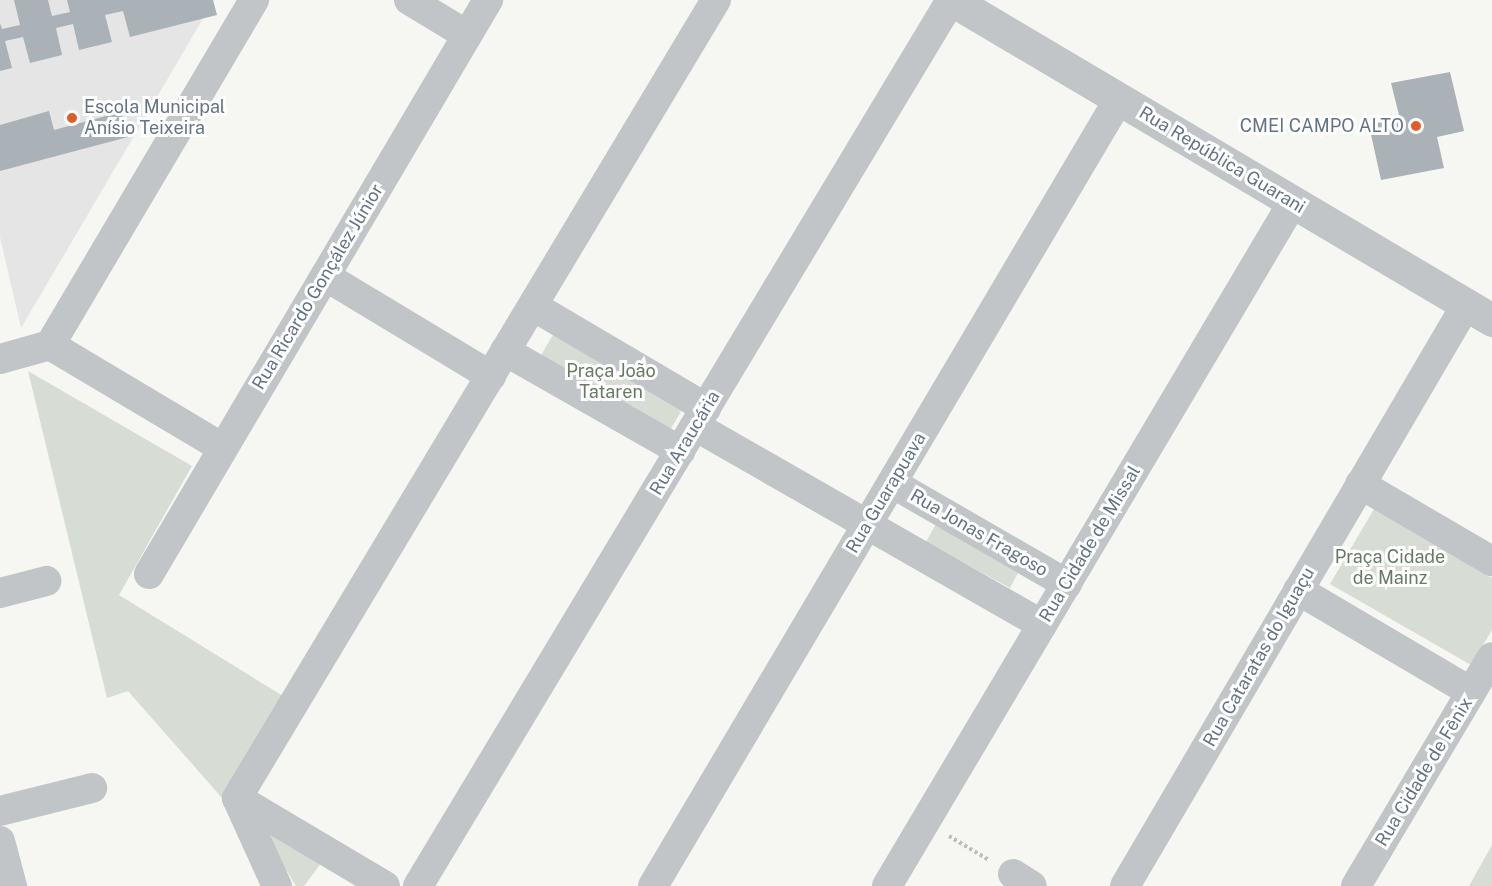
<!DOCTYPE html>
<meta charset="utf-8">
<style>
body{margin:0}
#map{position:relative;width:1492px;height:886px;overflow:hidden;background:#f6f6f3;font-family:"Public Sans",sans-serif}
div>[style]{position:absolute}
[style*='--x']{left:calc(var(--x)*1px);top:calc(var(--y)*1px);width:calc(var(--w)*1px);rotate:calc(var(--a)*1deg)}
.built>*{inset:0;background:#e4e5e4}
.green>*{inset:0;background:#d7ddd4}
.building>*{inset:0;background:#aab2b8}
.path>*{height:4px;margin-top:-2px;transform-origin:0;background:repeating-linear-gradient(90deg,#bbbdc0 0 3px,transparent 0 6px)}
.minor>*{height:30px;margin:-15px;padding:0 15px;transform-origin:15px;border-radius:15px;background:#c1c5c8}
.tertiary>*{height:33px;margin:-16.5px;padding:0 16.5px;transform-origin:16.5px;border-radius:16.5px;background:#c1c5c8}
.dots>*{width:16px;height:16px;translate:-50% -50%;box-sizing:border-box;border:3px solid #fff;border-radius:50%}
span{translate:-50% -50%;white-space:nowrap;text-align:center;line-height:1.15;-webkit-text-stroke:6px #fff;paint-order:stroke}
.poi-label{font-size:18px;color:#657484}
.left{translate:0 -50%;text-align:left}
.right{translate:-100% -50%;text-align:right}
.street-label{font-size:18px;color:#657484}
.park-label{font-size:18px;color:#677b64}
</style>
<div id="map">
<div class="built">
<i style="clip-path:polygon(0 0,214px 0,21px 328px,0 237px)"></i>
</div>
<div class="green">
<i style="clip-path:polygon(557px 328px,686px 403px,666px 437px,537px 362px)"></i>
<i style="clip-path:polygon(28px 371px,192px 466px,119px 595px,283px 696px,222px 798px,128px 691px,107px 698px)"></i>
<i style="clip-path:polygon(1374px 509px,1492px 578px,1492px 630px,1471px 665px,1330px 584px)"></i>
<i style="clip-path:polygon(936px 524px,1020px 569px,1010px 588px,926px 542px)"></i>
<i style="clip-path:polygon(256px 821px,322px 862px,304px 886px,296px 886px)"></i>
<i style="clip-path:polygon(1492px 845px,1492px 886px,1469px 886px)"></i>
</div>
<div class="building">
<i style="clip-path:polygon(14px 0,48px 0,52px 16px,70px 12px,67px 0,213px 0,217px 15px,130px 37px,123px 11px,105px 15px,112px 42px,79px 50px,73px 24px,56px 28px,62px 55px,30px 63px,23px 37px,5px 41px,12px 68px,0 71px,0 23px,2px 29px,20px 25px)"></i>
<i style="clip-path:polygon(1450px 72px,1464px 131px,1437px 137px,1444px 168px,1381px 180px,1368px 121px,1399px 115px,1391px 83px)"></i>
<i style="clip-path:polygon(49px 111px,54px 130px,121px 112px,128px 137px,0 171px,0 125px)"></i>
</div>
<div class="path">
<i style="--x:949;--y:836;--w:47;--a:31"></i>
</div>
<div class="minor">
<i style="--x:409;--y:0;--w:68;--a:31.1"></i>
<i style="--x:325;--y:276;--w:194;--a:31.1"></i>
<i style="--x:533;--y:306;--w:201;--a:30.5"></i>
<i style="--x:50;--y:345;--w:401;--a:-59.4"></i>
<i style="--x:50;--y:345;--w:201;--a:30.8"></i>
<i style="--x:505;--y:351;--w:202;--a:29.7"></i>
<i style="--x:0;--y:359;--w:52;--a:-15.6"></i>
<i style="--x:695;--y:426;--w:400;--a:29.8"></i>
<i style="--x:892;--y:483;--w:202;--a:30"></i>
<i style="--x:1360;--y:484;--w:153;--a:30.3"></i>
<i style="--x:149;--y:574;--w:667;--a:-59.43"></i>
<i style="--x:1298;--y:590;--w:201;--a:30.5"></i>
<i style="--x:0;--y:593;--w:48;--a:-14.6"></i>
<i style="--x:237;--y:798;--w:931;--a:-59.03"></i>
<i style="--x:237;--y:798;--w:172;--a:30.7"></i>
<i style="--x:237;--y:798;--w:97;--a:65.6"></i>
<i style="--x:0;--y:811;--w:95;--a:-14"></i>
<i style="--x:0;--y:841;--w:47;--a:75.1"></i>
<i style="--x:1013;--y:874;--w:22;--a:32"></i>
<i style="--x:418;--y:886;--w:1034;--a:-58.97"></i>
<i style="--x:653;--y:886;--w:915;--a:-59.37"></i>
<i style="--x:887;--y:886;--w:795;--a:-59.31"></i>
<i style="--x:1125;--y:886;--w:674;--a:-59.59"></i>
<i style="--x:1356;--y:886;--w:266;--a:-59.3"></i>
</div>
<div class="tertiary">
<i style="--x:952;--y:0;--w:628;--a:30.65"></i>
</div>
<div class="dots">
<i style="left:72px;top:118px;background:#e15d28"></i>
<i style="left:1416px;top:126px;background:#e15d28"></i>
</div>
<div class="poi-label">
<span class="left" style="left:84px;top:118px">Escola Municipal<br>Anísio Teixeira</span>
<span class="right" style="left:1404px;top:126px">CMEI CAMPO ALTO</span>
</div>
<div class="street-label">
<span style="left:1222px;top:160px;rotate:31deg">Rua República Guarani</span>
<span style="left:318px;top:287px;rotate:-59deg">Rua Ricardo Gonçález Júnior</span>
<span style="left:685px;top:443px;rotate:-59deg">Rua Araucária</span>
<span style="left:886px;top:493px;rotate:-59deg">Rua Guarapuava</span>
<span style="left:979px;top:533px;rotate:30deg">Rua Jonas Fragoso</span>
<span style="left:1090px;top:544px;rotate:-59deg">Rua Cidade de Missal</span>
<span style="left:1259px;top:657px;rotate:-60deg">Rua Cataratas do Iguaçu</span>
<span style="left:1424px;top:772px;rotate:-59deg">Rua Cidade de Fênix</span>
</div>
<div class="park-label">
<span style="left:611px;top:382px">Praça João<br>Tataren</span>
<span style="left:1390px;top:568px">Praça Cidade<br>de Mainz</span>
</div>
</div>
